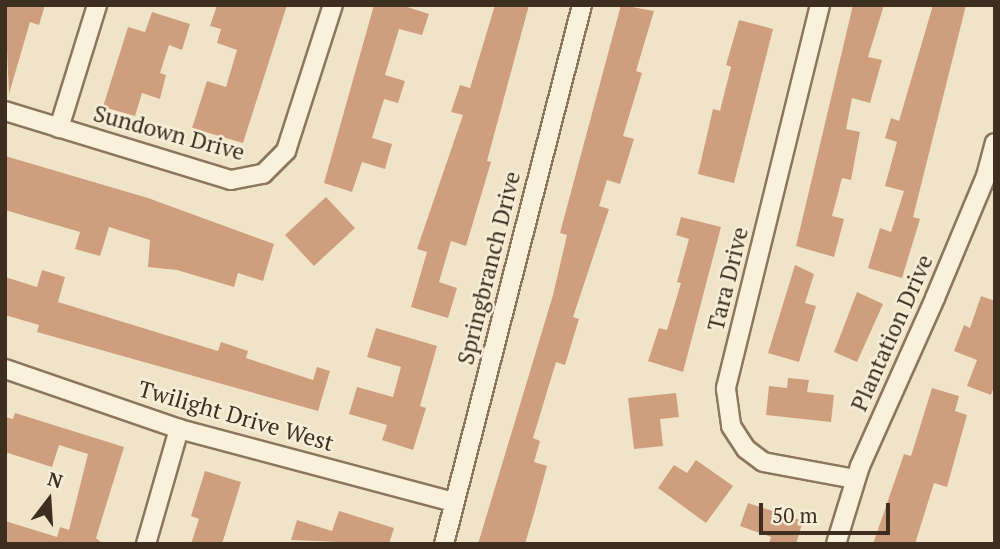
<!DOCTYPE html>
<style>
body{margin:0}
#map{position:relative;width:1000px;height:549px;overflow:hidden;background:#f0e4c8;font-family:"PT Serif",serif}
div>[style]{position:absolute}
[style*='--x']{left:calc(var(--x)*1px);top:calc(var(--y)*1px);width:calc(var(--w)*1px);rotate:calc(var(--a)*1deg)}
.building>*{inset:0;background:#cf9f7d}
.roads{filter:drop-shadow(2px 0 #8d765c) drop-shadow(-2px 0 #8d765c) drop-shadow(0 2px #8d765c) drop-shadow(0 -2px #8d765c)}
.minor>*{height:18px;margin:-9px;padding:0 9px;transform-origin:9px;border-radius:9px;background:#faf1dc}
span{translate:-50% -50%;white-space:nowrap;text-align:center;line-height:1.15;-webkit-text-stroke:5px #f7eed8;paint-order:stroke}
.street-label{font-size:23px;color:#3d2e20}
.frame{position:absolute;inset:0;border:7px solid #3d2e20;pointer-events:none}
.north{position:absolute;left:14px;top:465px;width:70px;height:70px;-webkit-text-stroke:5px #f7eed8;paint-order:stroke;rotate:17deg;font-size:19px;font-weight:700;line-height:28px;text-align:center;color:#3d2e20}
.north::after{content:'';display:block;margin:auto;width:24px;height:32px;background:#3d2e20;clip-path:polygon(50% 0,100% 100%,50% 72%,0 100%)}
.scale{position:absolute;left:759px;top:503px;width:131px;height:32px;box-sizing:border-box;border:4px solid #3d2e20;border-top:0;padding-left:9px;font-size:21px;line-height:24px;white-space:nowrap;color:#3d2e20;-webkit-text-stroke:5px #f7eed8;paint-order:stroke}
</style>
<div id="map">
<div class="building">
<i style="clip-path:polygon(5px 5px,45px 5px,39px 25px,30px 22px,9px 94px)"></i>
<i style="clip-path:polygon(217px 5px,287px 5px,243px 143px,192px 128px,207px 81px,226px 87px,237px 50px,217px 43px,221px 29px,210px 26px)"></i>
<i style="clip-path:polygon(374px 5px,401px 5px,429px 14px,422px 35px,399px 29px,385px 75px,405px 81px,398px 103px,384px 99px,372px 138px,392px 144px,385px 169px,362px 162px,352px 192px,324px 183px)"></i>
<i style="clip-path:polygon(495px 5px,529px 5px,487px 161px,491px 162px,466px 246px,451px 241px,439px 282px,457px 288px,448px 318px,411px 307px,427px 252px,417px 249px,463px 115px,451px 112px,460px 85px,470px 88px)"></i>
<i style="clip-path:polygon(621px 5px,654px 11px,636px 71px,642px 73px,623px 136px,634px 139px,620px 184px,607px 180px,599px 206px,609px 209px,573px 317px,579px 319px,565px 365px,556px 362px,533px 438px,540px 441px,534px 462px,547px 466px,535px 510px,525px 544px,478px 544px,553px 295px,567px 235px,560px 233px)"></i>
<i style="clip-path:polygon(853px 5px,884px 5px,868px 57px,882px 60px,870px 103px,852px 98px,846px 129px,860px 132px,851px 180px,842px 178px,832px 216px,844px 219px,834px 257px,796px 246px)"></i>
<i style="clip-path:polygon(933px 5px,966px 5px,913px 217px,920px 219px,902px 278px,868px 268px,880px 228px,891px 232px,904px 191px,885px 186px,897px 142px,885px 138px,891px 118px,899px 121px)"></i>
<i style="clip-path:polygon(152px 12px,190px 24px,182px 50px,169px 45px,160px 73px,166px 75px,160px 99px,142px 93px,135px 116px,103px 107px,128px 27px,145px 32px)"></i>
<i style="clip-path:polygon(739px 20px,773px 29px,734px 183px,698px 174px,713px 109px,720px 111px,731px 67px,726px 65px)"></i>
<i style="clip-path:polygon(5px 156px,148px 198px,274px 244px,263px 281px,238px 273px,234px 287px,177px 270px,148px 267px,150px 240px,109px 227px,100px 256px,75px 249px,80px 232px,5px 210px)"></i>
<i style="clip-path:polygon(326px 197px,355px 228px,314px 266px,285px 235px)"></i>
<i style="clip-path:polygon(681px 217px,721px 227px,683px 372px,648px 361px,659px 328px,667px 330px,681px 283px,677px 282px,689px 239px,676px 235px)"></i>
<i style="clip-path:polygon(795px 265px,814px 274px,805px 303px,816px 306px,799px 362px,768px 353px)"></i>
<i style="clip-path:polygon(42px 270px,65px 277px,58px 302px,218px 351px,221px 342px,248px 351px,246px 358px,313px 380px,317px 367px,330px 371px,318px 411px,37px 332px,39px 325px,5px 315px,5px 277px,37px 287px)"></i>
<i style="clip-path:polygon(857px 292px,883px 304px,857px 362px,834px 352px)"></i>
<i style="clip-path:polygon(981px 296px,995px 301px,995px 384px,991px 395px,967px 386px,977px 360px,954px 351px,964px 325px,970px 328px)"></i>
<i style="clip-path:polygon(376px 328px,437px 346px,420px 406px,426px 408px,413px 450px,382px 440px,387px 425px,349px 414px,357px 387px,393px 397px,401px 367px,367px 357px)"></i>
<i style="clip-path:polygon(788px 378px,809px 380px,807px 392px,834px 395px,831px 422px,766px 415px,769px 386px,787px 388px)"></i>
<i style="clip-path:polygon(932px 388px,959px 396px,955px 411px,967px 415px,947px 487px,934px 483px,915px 544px,873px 544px,904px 454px,911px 456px)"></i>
<i style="clip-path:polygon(676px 393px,679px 417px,660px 419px,663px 446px,634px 449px,628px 398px)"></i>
<i style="clip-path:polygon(15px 413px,124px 447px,96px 538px,103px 544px,5px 544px,5px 521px,57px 537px,60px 527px,69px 530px,88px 454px,59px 445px,52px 467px,5px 452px,5px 417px,13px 419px)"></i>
<i style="clip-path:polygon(696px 460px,733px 486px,706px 523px,658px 488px,674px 465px,687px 473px)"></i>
<i style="clip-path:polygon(205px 471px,241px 482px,222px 544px,191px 544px,199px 519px,191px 516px)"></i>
<i style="clip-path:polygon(748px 503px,803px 521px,796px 544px,769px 544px,771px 537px,740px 526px)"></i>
<i style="clip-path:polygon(339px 511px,394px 528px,389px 544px,291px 540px,297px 520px,332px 531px)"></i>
</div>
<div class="roads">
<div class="minor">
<i style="--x:820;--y:5;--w:395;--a:103.8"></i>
<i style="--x:726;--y:389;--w:37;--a:82"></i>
<i style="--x:731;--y:426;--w:27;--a:57"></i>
<i style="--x:746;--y:449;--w:21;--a:37"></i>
<i style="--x:763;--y:462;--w:94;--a:10.5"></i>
<i style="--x:5;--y:111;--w:236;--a:17"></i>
<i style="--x:231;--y:180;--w:33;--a:-11"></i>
<i style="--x:263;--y:174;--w:33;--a:-45"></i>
<i style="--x:286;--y:151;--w:153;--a:-72.2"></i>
<i style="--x:59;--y:128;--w:129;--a:-72.8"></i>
<i style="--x:5;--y:369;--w:184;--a:19"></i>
<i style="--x:179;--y:429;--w:285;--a:14.9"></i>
<i style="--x:146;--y:544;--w:120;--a:-74"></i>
<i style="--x:444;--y:544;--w:556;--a:-75.64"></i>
<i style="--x:836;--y:544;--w:82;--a:-72.9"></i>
<i style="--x:860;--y:466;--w:184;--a:-65.9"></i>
<i style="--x:935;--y:298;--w:132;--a:-67.3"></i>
<i style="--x:986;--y:176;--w:34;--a:-75"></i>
</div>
</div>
<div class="street-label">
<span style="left:169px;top:133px;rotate:15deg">Sundown Drive</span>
<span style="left:489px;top:268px;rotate:-76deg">Springbranch Drive</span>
<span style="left:728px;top:279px;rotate:-76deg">Tara Drive</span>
<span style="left:892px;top:333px;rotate:-66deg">Plantation Drive</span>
<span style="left:236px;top:416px;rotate:16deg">Twilight Drive West</span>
</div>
<div class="frame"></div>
<div class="north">N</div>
<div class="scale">50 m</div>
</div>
